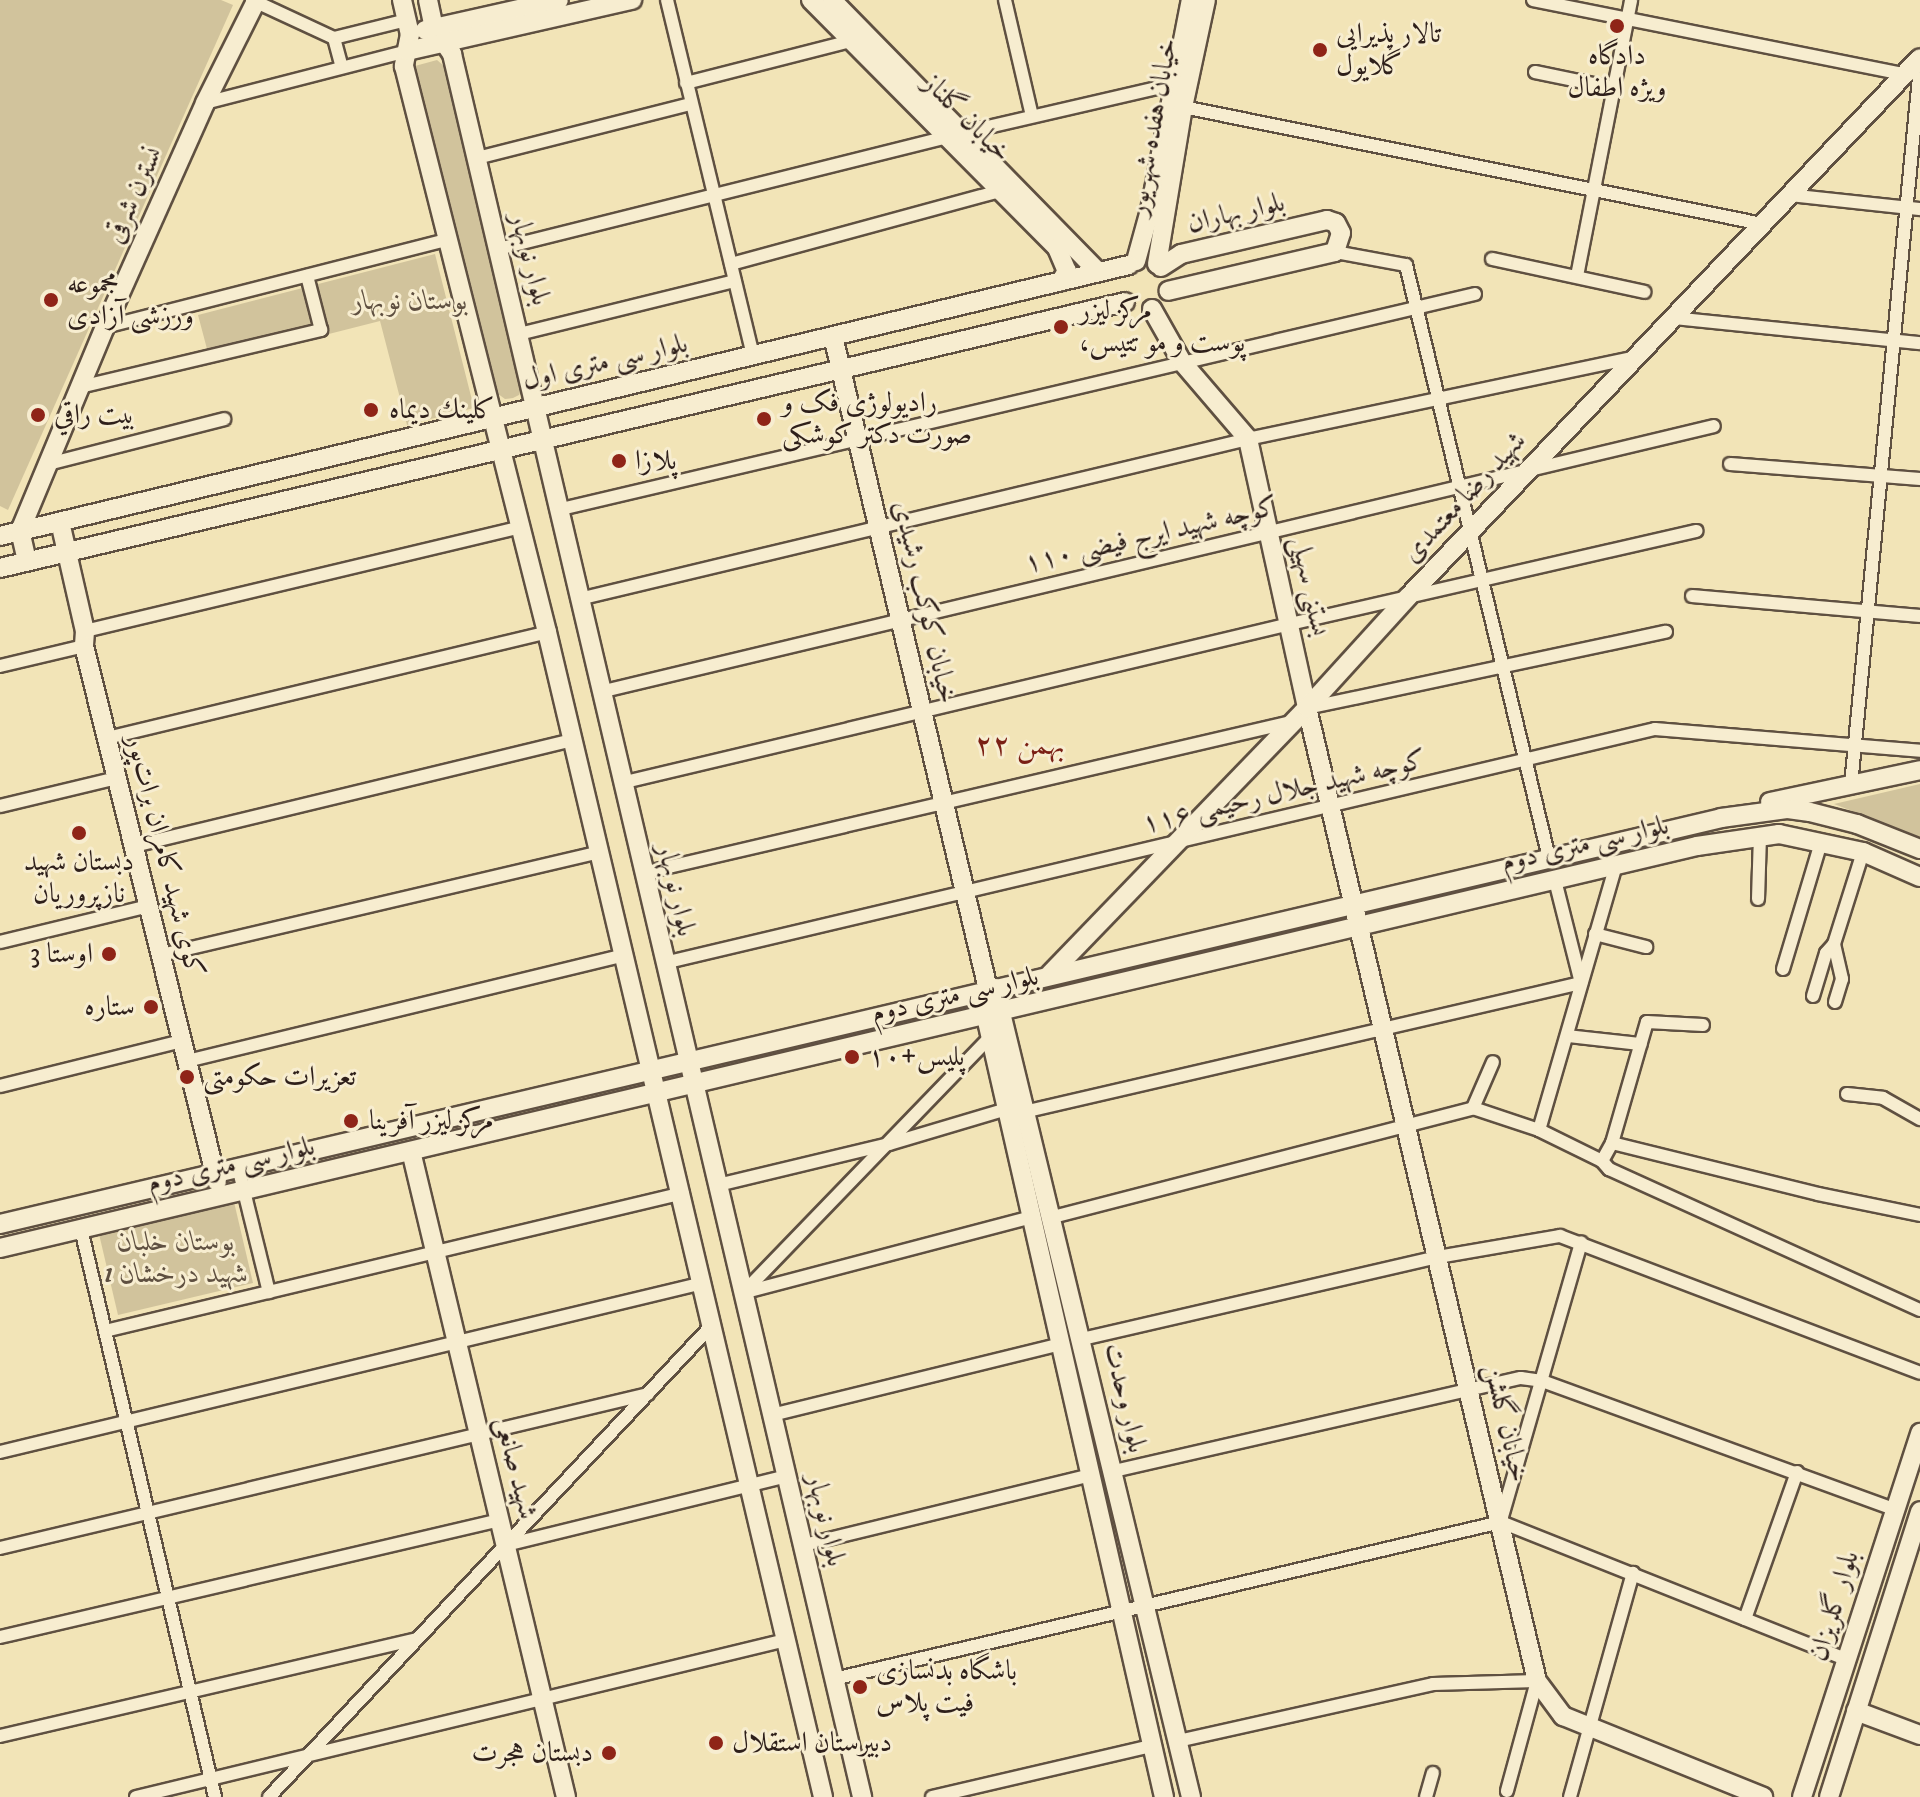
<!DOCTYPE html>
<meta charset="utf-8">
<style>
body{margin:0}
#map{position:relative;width:1920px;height:1797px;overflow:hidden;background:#f2e4b7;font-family:"IM FELL DW Pica",Amiri,serif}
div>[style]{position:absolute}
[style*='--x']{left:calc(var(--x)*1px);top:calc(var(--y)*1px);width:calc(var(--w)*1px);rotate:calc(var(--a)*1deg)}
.green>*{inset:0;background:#d1c39c}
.roads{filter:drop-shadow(2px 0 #5f5041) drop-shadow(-2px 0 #5f5041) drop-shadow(0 2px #5f5041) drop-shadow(0 -2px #5f5041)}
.street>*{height:12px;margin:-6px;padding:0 6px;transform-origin:6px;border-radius:6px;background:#f7edd0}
.secondary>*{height:18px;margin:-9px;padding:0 9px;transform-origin:9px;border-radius:9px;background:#f7edd0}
.dots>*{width:22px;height:22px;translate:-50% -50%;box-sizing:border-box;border:4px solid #f7edd0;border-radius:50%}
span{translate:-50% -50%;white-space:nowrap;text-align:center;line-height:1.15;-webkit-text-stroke:6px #f7edd0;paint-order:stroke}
.poi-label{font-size:28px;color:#2e1f1a}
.left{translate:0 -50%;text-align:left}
.right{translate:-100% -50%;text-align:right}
.street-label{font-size:28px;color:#2e1f1a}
.park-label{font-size:28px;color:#5f5041;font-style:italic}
.neighbourhood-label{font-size:30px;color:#7a1f14}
</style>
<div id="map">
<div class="green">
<i style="clip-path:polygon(0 0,221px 0,233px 5px,8px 510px,0 506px)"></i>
<i style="clip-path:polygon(437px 60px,444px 66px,524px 383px,519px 395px,513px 398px,505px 399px,494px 391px,412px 74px,415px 66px)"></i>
<i style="clip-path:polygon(435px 254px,474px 408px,407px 425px,380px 321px,211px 364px,198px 315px)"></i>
<i style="clip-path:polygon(1920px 784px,1920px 837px,1834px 804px)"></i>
<i style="clip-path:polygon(234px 1202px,253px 1283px,118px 1315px,99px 1234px)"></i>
</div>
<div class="roads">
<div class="street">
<i style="--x:252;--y:0;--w:90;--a:24.9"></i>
<i style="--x:334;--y:38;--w:75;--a:-13.9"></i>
<i style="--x:667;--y:0;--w:365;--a:76.4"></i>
<i style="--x:1005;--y:0;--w:119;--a:76.9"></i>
<i style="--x:1533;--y:0;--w:383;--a:11.3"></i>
<i style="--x:334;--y:38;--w:30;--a:75"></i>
<i style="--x:1535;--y:72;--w:80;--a:11.6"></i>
<i style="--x:686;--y:83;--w:170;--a:-14.3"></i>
<i style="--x:205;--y:103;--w:209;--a:-14.4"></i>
<i style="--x:1183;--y:107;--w:591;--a:11.42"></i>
<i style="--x:477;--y:158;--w:221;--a:-14.2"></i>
<i style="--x:1789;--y:195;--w:132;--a:6.1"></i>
<i style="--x:498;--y:249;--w:478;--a:-14"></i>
<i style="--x:962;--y:133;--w:219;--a:-13"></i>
<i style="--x:1335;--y:252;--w:72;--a:10.4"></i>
<i style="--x:1406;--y:265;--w:610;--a:76.44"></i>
<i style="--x:1492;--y:259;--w:156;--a:12.2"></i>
<i style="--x:731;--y:264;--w:279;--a:-15.2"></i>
<i style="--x:1577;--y:276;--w:281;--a:-78.9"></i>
<i style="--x:1673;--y:318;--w:248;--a:5.8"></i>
<i style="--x:105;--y:327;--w:353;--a:-14.3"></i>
<i style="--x:519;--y:334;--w:222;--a:-13.8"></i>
<i style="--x:80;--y:387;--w:248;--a:-13.3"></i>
<i style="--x:321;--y:330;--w:56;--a:-104.5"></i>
<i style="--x:48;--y:464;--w:182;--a:-14.3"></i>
<i style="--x:1730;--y:464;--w:191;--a:4.5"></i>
<i style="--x:557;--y:510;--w:943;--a:-13.24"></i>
<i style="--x:1692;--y:596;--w:229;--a:5"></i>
<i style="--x:579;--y:599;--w:688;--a:-13.45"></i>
<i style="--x:1248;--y:439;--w:393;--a:-11.9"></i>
<i style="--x:85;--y:631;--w:448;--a:-13.4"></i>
<i style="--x:0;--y:666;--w:86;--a:-13.4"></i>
<i style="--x:600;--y:692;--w:1145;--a:-13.43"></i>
<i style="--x:1307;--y:708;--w:367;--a:-12"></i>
<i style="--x:107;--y:738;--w:453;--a:-13.5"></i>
<i style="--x:621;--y:783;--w:688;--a:-13.37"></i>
<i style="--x:1290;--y:624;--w:417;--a:-12.9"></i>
<i style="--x:1851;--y:785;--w:711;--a:-84.51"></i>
<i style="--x:0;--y:806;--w:120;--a:-13.5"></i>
<i style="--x:134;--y:846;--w:452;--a:-13.6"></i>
<i style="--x:643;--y:873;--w:665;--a:-13.12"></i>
<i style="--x:1758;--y:899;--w:63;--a:-88.2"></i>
<i style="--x:1595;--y:934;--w:53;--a:14.3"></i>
<i style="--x:0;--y:942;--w:153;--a:-13.6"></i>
<i style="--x:1834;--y:944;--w:36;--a:77"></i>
<i style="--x:1842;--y:979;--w:24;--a:107"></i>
<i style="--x:161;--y:955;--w:451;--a:-13.2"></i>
<i style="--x:664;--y:963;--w:1018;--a:-13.29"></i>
<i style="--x:1655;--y:729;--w:266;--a:4.7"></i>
<i style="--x:1783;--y:969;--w:133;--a:-73.3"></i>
<i style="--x:1813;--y:996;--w:45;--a:-73.2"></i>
<i style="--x:1826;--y:953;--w:12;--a:-48"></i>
<i style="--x:1834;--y:944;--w:96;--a:-72.5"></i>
<i style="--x:1568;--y:1036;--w:73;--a:6.3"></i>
<i style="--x:187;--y:1061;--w:451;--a:-13.6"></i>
<i style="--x:0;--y:1086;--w:187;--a:-13.9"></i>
<i style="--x:1847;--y:1094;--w:36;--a:6"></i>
<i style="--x:1883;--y:1098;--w:43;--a:29.6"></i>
<i style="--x:1473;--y:1108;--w:50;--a:-66.5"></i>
<i style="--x:1028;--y:1111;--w:568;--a:-13.03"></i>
<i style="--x:1581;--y:983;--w:106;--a:-104.2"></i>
<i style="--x:1539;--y:1130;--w:276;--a:-73.8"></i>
<i style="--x:1612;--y:1143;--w:212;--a:13.9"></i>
<i style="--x:1818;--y:1194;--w:104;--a:11.6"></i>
<i style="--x:1602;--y:1161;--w:11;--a:49"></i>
<i style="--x:1609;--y:1169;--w:341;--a:24.4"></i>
<i style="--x:238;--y:1167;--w:129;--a:76.1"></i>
<i style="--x:718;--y:1185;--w:176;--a:-13.5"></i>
<i style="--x:889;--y:1144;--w:123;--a:-16.5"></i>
<i style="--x:1053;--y:1217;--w:434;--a:-14.5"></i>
<i style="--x:1473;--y:1108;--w:70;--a:18.4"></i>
<i style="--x:1539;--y:1130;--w:70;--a:26.2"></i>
<i style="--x:1602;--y:1161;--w:21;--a:-61"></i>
<i style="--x:1612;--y:1143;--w:126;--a:-73.9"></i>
<i style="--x:1647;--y:1022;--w:56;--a:3.1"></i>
<i style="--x:81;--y:1229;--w:584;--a:76.73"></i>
<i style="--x:746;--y:1292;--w:296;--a:-14.7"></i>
<i style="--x:743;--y:1293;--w:357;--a:-46"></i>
<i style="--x:105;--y:1331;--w:594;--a:-13.43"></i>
<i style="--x:1082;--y:1339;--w:365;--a:-13"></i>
<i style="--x:1438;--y:1257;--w:124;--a:-9.8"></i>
<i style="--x:1560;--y:1236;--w:385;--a:20.8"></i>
<i style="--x:772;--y:1415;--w:298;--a:-13.8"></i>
<i style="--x:0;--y:1452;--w:723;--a:-13.52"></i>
<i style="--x:1114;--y:1471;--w:417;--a:-12.9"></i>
<i style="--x:1521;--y:1378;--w:21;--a:8"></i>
<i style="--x:1542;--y:1381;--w:375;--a:20"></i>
<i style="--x:1501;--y:1520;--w:289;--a:-73.9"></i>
<i style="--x:1501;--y:1522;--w:373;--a:21.7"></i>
<i style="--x:506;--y:1545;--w:289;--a:-13.8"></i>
<i style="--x:804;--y:1545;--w:296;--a:-13.7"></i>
<i style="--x:0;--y:1548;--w:666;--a:-13.37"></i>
<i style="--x:1745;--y:1619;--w:156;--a:-70.5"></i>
<i style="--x:0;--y:1637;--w:514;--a:-13.17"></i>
<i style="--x:834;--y:1679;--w:685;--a:-13.25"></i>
<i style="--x:0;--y:1736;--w:428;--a:-13.1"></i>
<i style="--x:1178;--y:1741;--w:261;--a:-12.6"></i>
<i style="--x:1433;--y:1684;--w:104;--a:-1.7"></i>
<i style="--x:1537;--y:1681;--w:114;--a:105.3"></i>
<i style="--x:136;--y:1797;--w:669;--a:-13.58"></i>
<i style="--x:269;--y:1797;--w:649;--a:-46.81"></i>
<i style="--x:932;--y:1797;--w:226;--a:-13.1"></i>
<i style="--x:1426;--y:1797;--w:25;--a:-74"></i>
<i style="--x:1570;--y:1797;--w:233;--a:-74.3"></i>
</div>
<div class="secondary">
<i style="--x:402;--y:0;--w:35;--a:77"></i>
<i style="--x:410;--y:34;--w:33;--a:101"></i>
<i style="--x:404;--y:66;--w:584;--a:75.82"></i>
<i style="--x:547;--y:632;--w:1197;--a:76.67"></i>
<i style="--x:428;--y:0;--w:29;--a:78"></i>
<i style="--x:434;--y:28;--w:32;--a:55"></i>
<i style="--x:452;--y:54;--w:1791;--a:76.76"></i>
<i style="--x:811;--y:0;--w:349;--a:45.2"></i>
<i style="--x:1057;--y:248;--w:25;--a:67"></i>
<i style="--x:1067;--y:271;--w:12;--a:121"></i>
<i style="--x:832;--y:0;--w:380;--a:45.6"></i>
<i style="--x:425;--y:30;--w:137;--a:-12.6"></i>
<i style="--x:407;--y:51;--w:231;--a:-12.8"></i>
<i style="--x:1136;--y:261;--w:53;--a:-74.6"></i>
<i style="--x:1150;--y:210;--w:214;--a:-79"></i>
<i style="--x:1157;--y:264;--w:159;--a:-80.6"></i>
<i style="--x:1183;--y:107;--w:109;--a:-77.9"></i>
<i style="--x:1161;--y:267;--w:24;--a:-33"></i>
<i style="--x:1181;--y:254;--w:150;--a:-13.1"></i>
<i style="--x:1327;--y:220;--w:9;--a:18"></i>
<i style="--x:1336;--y:223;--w:11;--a:63"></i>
<i style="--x:1341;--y:233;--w:20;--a:108"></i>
<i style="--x:1335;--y:252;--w:171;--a:166.9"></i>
<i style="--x:1152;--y:309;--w:61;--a:60.5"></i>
<i style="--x:1182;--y:362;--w:101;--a:49.4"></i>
<i style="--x:1248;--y:439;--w:275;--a:77.6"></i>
<i style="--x:1307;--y:708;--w:1000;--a:76.7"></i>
<i style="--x:1537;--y:1681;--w:44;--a:53.4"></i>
<i style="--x:1563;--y:1716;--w:216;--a:22"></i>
<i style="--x:833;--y:336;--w:671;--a:76.65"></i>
<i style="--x:60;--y:522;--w:112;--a:77.1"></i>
<i style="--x:85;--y:631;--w:15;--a:94"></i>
<i style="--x:84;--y:646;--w:552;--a:76.06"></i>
<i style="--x:0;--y:536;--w:1161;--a:-13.5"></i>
<i style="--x:27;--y:561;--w:31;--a:-103"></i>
<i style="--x:20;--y:531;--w:221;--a:-67.4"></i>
<i style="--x:105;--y:327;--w:245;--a:-65.9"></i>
<i style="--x:205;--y:103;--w:114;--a:-63.4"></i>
<i style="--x:0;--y:568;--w:1156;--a:-13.3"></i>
<i style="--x:1770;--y:802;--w:153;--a:-12"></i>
<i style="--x:1050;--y:974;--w:370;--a:-46"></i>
<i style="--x:1307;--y:708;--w:150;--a:-47.7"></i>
<i style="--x:1408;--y:597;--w:743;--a:-46.47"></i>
<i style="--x:995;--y:988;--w:832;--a:76.38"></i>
<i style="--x:984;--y:1008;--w:809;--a:77.15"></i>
<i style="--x:411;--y:1151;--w:664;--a:76.51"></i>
<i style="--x:0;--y:1224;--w:1768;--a:-13.27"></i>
<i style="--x:1721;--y:818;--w:68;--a:-7.7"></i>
<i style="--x:1788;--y:809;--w:22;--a:8"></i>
<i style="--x:1810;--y:812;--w:49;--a:14.3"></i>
<i style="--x:1857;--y:824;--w:68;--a:21.6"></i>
<i style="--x:0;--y:1248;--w:1744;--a:-13.33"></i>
<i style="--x:1697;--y:846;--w:83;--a:-8.3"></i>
<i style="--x:1779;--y:834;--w:86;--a:12.1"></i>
<i style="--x:1863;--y:852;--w:62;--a:23.7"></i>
<i style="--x:1856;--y:1711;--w:68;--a:20.6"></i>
<i style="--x:1802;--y:1797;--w:383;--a:-72"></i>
<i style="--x:1829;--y:1797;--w:300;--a:-72.3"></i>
</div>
</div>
<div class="dots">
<i style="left:1617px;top:26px;background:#8f2418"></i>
<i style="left:1320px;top:50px;background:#8f2418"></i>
<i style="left:51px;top:300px;background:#8f2418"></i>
<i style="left:1061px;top:327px;background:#8f2418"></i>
<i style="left:371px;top:410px;background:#8f2418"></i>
<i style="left:38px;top:415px;background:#8f2418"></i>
<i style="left:764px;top:419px;background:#8f2418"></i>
<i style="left:619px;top:461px;background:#8f2418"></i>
<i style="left:79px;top:833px;background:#8f2418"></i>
<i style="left:109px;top:954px;background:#8f2418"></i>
<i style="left:151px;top:1007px;background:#8f2418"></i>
<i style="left:852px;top:1057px;background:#8f2418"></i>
<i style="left:187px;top:1077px;background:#8f2418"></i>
<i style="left:351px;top:1121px;background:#8f2418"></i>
<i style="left:860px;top:1687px;background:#8f2418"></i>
<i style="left:716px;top:1743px;background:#8f2418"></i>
<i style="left:609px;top:1753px;background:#8f2418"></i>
</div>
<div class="poi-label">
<span class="left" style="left:1336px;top:50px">تالار پذیرایی<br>گلایول</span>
<span style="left:1617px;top:72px">دادگاه<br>ویژه اطفال</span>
<span class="left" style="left:67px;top:300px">مجموعه<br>ورزشی آزادی</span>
<span class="left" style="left:1079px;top:327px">مرکز لیزر<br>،پوست و مو تتیس</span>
<span class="left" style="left:782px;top:419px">رادیولوژی فک و<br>صورت دکتر کوشکی</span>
<span class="left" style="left:389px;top:410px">كلينك ديماه</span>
<span class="left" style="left:54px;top:415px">بيت راقي</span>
<span class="left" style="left:635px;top:461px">پلازا</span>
<span style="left:79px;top:878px">دبستان شهید<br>نازپروریان</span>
<span class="right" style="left:93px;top:954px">اوستا 3</span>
<span class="right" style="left:135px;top:1007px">ستاره</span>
<span class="left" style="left:868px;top:1057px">پلیس+۱۰</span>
<span class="left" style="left:203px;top:1077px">تعزیرات حکومتی</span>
<span class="left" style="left:369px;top:1121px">مرکز لیزر آفرینا</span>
<span class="left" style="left:876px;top:1687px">باشگاه بدنسازی<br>فیت پلاس</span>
<span class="left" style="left:732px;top:1743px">دبیرستان استقلال</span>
<span class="right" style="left:593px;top:1753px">دبستان هجرت</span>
</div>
<div class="street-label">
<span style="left:967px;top:118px;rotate:45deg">خیابان گلناز</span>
<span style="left:1153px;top:127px;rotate:-80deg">خیابان هفده شهریور</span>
<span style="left:134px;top:195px;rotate:-66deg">نسترن شرقی</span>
<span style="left:1236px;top:213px;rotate:-13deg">بلوار بهاران</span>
<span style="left:530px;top:259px;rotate:76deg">بلوار نوبهار</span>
<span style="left:605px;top:362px;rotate:-13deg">بلوار سی متری اول</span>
<span style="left:1464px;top:497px;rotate:-47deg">شهید رضا معتمدی</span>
<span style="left:1151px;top:535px;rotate:-13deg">کوچه شهید ایرج فیضی ۱۱۰</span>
<span style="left:1310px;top:586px;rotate:78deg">بستنی سهیلی</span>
<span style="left:925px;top:602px;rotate:77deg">خیابان کوکب رشیدی</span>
<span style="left:1284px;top:792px;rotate:-13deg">کوچه شهید جلال رحیمی ۱۱۶</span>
<span style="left:1585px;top:844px;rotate:-13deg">بلوار سی متری دوم</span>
<span style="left:165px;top:856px;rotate:76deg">کوی شهید کامران برات‌پور</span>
<span style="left:676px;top:890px;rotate:77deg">بلوار نوبهار</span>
<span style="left:955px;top:995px;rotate:-13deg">بلوار سی متری دوم</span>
<span style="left:231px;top:1165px;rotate:-13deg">بلوار سی متری دوم</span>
<span style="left:1125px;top:1398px;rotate:77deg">بلوار وحدت</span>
<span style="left:1506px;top:1423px;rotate:77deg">خیابان گلشن</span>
<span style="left:516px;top:1468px;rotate:76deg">شهید صانعی</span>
<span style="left:826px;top:1520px;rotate:77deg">بلوار نوبهار</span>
<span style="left:1834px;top:1606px;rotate:-73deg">بلوار گلریزان</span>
</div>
<div class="park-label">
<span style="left:410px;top:301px">بوستان نوبهار</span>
<span style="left:176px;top:1258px">بوستان خلبان<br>شهید درخشان 1</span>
</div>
<div class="neighbourhood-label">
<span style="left:1020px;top:746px">۲۲ بهمن</span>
</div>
</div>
